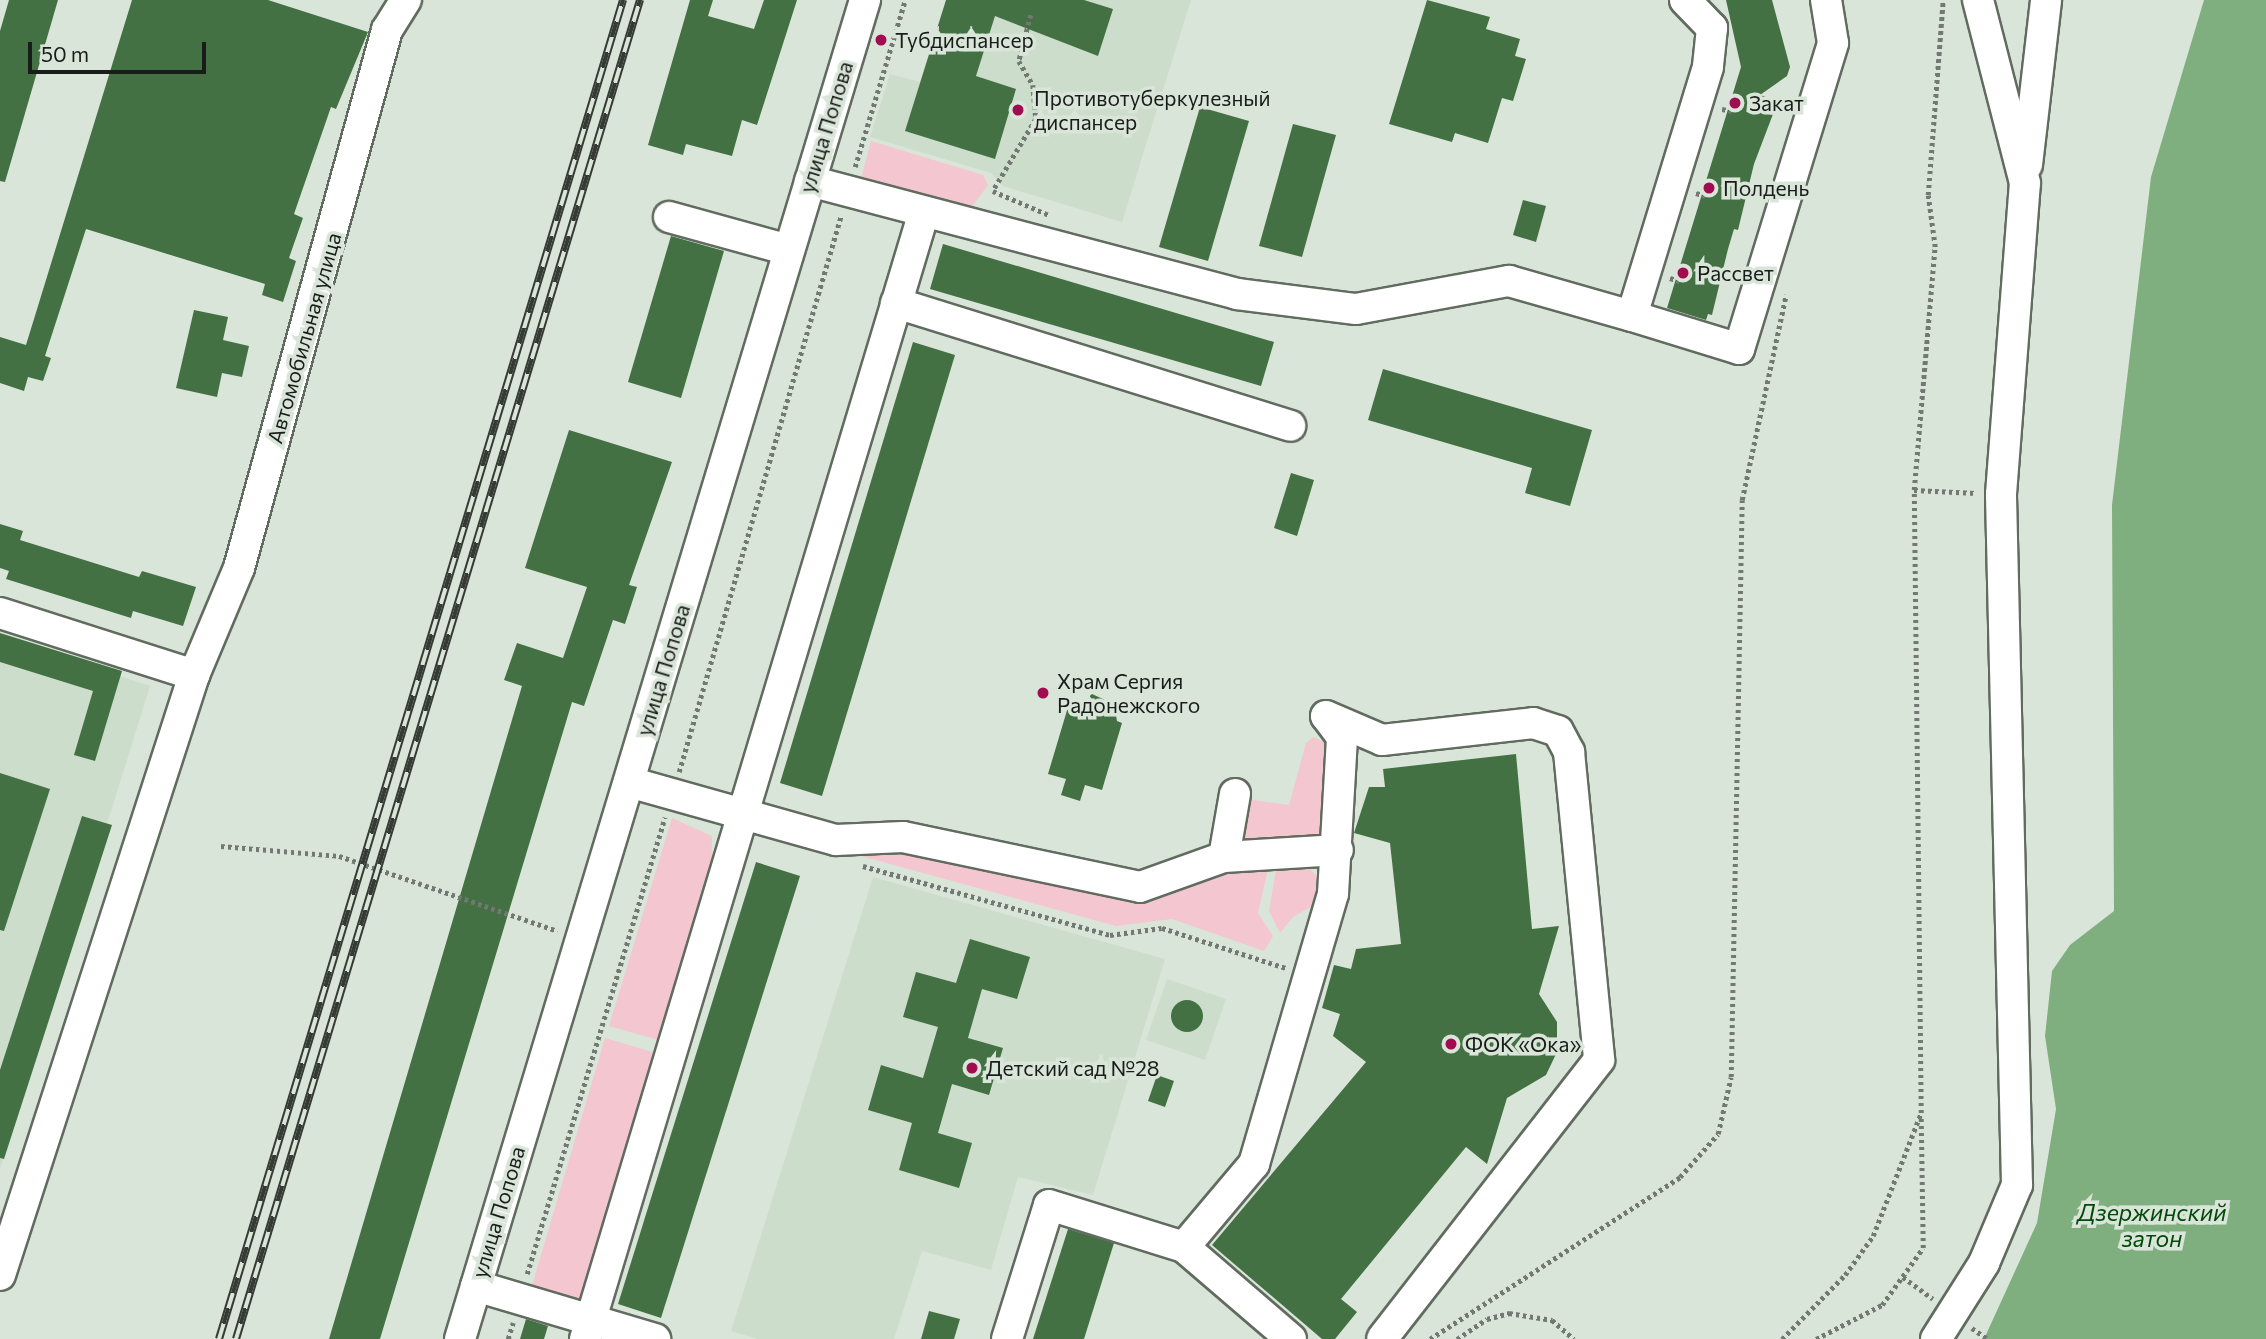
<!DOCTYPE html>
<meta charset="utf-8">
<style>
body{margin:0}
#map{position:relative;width:2266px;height:1339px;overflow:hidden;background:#dae5d9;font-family:Commissioner,sans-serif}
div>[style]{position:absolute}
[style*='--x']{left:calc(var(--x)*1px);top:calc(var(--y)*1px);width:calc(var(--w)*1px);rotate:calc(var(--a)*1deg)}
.built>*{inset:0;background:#ccddcb}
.green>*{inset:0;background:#f3c6d0}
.water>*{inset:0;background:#7faf7e}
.building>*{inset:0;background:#447144}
.round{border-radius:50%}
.path>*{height:4.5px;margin-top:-2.25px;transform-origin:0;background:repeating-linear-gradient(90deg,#727972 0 3.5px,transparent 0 7px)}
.roads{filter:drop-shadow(2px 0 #616b60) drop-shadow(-2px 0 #616b60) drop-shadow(0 2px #616b60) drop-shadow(0 -2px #616b60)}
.minor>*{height:30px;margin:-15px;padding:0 15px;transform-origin:15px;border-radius:15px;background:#fff}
.rail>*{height:8px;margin-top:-4px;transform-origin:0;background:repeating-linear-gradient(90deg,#dae5d9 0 16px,#353a35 0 32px);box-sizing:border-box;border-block:2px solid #353a35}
.dots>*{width:19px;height:19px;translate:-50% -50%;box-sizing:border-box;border:4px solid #dae5d9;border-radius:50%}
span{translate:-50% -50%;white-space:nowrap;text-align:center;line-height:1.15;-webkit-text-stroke:7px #dae5d9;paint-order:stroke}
.poi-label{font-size:21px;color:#191d19}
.left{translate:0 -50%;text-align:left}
.street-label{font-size:21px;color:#191d19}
.water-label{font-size:23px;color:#004a09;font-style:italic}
.scale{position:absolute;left:28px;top:42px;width:178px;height:32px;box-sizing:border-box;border:4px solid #191d19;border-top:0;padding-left:9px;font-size:21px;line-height:24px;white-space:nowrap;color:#191d19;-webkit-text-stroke:5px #dae5d9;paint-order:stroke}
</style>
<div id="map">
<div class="built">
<i style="clip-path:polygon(946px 0,1191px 0,1122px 222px,1003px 186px,991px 173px,870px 137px,890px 74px,920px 82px)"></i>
<i style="clip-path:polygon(0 636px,150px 686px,0 1169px)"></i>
<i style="clip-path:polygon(873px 877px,1165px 959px,1093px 1195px,1018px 1177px,991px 1270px,922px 1251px,894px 1339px,758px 1339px,731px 1331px)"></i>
<i style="clip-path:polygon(1167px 979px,1226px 999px,1205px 1060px,1146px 1040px)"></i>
</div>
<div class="green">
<i style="clip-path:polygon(871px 141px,983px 175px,988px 185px,967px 213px,860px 182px)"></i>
<i style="clip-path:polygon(1313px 737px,1326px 743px,1321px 835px,1313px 841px,1249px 845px,1242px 837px,1246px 799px,1289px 805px,1306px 743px)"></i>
<i style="clip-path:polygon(672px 818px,712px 836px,711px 884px,662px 1041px,609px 1026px)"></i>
<i style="clip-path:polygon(873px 845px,1119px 898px,1187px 875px,1268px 869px,1258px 913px,1273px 936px,1264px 951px,1172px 919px,1116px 926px,861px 856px,864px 847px)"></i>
<i style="clip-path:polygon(1305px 865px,1322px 880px,1321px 901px,1293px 917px,1280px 933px,1269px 911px,1276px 870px)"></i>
<i style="clip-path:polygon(605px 1038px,659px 1054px,585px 1305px,531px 1289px)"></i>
</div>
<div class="water">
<i style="clip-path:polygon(2204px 0,2266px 0,2266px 1339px,1984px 1339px,2037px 1223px,2056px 1109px,2045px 1036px,2052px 971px,2070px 945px,2114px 911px,2112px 505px,2151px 177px)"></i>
</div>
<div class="building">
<i style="clip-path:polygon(9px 0,58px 0,5px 182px,0 181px,0 31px)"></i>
<i style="clip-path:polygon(132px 0,268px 0,368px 32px,336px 109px,331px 107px,294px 214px,303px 218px,289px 258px,296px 261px,283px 302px,262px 295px,265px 284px,86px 229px,45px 356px,51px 358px,43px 381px,28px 377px,24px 391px,0 383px,0 337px,26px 345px)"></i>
<i style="clip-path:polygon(690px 0,713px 0,708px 16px,754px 29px,764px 0,797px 0,757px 125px,742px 120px,732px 156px,686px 144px,683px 155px,648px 145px)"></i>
<i style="clip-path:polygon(946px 0,1084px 0,1113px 9px,1098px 56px,995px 16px,976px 76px,1016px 89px,995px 159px,905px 131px)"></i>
<i style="clip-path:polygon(1427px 0,1490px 17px,1486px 29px,1520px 39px,1515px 56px,1526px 59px,1513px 101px,1502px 98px,1488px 143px,1455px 133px,1452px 142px,1389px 124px)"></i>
<i style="clip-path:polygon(1726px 0,1772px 0,1790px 67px,1787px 76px,1760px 95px,1778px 101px,1754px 164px,1738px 230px,1734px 229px,1728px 249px,1712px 315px,1708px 314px,1706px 320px,1667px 308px,1741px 67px)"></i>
<i style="clip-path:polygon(1200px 107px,1249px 121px,1208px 261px,1159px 247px)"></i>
<i style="clip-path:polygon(1293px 124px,1336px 135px,1302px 257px,1259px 246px)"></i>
<i style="clip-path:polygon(1523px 200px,1546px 206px,1536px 242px,1513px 235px)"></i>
<i style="clip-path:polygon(671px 236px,724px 251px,681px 398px,628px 382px)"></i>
<i style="clip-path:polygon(943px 244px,1274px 342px,1261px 386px,930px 289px)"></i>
<i style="clip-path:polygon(194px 310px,228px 317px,223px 340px,249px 346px,242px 377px,222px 373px,217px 397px,176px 388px)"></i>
<i style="clip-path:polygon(913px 342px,955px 355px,822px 796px,780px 783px)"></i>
<i style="clip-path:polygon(1383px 369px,1592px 430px,1570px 506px,1525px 493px,1532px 468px,1368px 420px)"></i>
<i style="clip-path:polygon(569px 430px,672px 462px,629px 585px,637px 587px,625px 624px,613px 620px,584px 706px,572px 702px,380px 1339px,329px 1339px,522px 686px,504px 680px,517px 643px,563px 658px,587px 587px,525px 568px)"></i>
<i style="clip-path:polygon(1291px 473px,1314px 480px,1297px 536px,1274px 528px)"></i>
<i style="clip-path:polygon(0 524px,23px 531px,20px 540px,139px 577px,142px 571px,196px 587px,183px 626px,133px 611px,131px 618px,6px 579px,9px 571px,0 568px)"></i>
<i style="clip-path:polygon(0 633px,122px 671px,95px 761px,74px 755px,93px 691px,0 662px)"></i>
<i style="clip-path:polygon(1092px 694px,1114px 704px,1117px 721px,1122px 723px,1102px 790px,1085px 785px,1080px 801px,1061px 795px,1066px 779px,1048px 774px,1068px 707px,1075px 709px)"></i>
<i style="clip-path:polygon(1516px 754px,1532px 929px,1559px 926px,1539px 994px,1557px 1022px,1557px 1052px,1546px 1075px,1507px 1098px,1487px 1164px,1466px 1147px,1341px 1299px,1357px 1312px,1335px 1339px,1322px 1339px,1212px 1245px,1366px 1062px,1333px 1036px,1340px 1014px,1322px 1008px,1334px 965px,1351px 969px,1356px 949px,1401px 944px,1390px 843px,1354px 833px,1369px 787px,1385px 787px,1383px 769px)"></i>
<i style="clip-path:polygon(0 773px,50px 789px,4px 931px,0 930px)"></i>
<i style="clip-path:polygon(82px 816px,112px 825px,4px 1159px,0 1158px,0 1070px)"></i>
<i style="clip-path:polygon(756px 862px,800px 876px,661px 1318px,618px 1304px)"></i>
<i style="clip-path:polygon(970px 939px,1030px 957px,1017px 999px,982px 989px,968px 1038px,1003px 1048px,989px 1095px,952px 1084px,938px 1133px,972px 1143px,959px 1188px,899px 1170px,912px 1123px,868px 1110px,881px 1065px,923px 1078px,938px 1027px,903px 1017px,916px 972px,956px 983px)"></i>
<i class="round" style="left:1171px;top:1000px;width:32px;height:32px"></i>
<i style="clip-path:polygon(1157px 1075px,1174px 1081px,1165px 1107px,1148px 1101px)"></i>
<i style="clip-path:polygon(1068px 1229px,1114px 1243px,1084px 1339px,1033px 1339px)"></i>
<i style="clip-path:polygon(929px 1311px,960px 1319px,954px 1339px,921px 1339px)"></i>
<i style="clip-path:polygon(526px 1319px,548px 1326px,544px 1339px,520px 1339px)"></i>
</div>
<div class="path">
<i style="--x:1031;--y:15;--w:48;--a:104.6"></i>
<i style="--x:1019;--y:61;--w:28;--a:60"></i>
<i style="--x:1033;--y:85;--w:34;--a:85"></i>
<i style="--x:1036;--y:119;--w:84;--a:120.8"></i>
<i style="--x:993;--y:191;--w:61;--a:23.2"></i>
<i style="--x:1722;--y:109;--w:10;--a:11"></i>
<i style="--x:855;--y:167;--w:174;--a:-73.3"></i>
<i style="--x:1696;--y:193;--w:10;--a:17"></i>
<i style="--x:1670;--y:278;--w:10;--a:17"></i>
<i style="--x:1914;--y:490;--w:62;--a:2.8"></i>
<i style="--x:679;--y:772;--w:579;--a:-73.76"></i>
<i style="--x:221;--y:846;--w:118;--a:4.8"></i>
<i style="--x:339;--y:856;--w:231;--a:18.9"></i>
<i style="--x:863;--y:866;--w:256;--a:15.6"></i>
<i style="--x:1110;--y:935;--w:52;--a:-7.7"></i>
<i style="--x:1162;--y:928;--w:130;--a:17.9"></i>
<i style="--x:527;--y:1274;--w:477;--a:-73.2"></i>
<i style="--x:1903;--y:1277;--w:37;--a:36"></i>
<i style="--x:1972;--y:1328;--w:19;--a:35"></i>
<i style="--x:508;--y:1339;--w:17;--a:-73"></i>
<i style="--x:1430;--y:1339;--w:298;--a:-32.9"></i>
<i style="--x:1680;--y:1177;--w:57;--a:-48.5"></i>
<i style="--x:1718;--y:1134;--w:58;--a:-77.2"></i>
<i style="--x:1731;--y:1077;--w:577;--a:-88.91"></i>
<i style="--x:1742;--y:500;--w:210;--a:-77.9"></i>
<i style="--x:1457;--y:1339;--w:36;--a:-34"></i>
<i style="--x:1487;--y:1319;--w:23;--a:-15"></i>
<i style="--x:1509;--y:1313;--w:44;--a:9.2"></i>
<i style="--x:1552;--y:1320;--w:29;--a:41"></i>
<i style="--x:1782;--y:1339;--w:90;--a:-45.5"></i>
<i style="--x:1845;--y:1275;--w:48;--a:-54.3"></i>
<i style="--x:1873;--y:1236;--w:132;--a:-68.7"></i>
<i style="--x:1921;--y:1113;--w:623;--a:-90.64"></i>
<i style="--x:1914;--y:490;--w:244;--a:-85.1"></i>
<i style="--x:1935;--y:247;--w:52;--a:-97.7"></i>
<i style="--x:1928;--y:195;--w:196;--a:-85.6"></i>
<i style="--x:1816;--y:1339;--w:74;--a:-27.3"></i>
<i style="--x:1882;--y:1305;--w:70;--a:-54.3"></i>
<i style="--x:1923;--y:1248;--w:131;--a:-90.9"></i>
</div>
<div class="roads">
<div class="minor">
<i style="--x:1685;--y:0;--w:39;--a:46"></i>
<i style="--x:1712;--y:28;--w:39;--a:96"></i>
<i style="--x:1708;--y:67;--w:260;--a:107"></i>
<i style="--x:1632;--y:316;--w:112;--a:17.1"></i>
<i style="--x:1739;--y:349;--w:320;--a:-72.9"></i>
<i style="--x:1833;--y:43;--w:44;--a:-99.2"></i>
<i style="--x:2027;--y:165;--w:166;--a:-83.4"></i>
<i style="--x:810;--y:181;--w:442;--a:14.8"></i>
<i style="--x:1237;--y:294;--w:120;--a:7.2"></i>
<i style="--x:1356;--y:309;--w:156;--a:-10.4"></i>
<i style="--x:1509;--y:281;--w:128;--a:15.9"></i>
<i style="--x:669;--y:217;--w:124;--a:15.4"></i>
<i style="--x:896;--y:303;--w:413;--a:17.3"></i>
<i style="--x:0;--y:613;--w:204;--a:17.7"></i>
<i style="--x:629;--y:782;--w:215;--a:15.7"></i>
<i style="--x:836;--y:840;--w:67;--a:-2.6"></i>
<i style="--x:903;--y:837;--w:242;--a:11.9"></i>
<i style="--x:1140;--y:887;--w:89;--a:-19.7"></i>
<i style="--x:1224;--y:857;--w:64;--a:-80.1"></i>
<i style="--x:1224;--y:857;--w:114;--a:-3.5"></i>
<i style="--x:0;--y:1275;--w:631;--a:-72.08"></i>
<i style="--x:194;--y:675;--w:116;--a:-67.2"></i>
<i style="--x:239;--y:568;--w:558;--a:-74.62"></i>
<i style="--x:387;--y:30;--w:36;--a:-58"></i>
<i style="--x:476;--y:1286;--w:187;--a:16.5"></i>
<i style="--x:460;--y:1339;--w:1399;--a:-73.17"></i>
<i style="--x:585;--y:1339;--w:1177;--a:-73.26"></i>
<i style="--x:1007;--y:1339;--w:140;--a:-72.6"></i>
<i style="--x:1049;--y:1205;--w:141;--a:17.3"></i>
<i style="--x:1291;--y:1339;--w:141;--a:-139.3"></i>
<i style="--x:1184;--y:1247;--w:109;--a:-49.9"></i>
<i style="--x:1254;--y:1164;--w:281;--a:-73.7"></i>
<i style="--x:1333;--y:894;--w:157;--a:-86.7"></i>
<i style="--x:1342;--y:737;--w:26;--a:-127"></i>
<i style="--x:1326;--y:716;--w:61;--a:23.2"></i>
<i style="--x:1382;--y:740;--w:152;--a:-6.4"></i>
<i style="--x:1533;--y:723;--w:26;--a:18"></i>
<i style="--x:1558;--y:731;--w:24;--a:62"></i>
<i style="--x:1569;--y:752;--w:309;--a:84.4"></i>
<i style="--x:1599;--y:1060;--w:353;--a:127.9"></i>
<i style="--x:1936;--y:1339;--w:90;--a:-57.7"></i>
<i style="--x:1984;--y:1263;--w:85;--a:-67.1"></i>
<i style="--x:2017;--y:1185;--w:691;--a:-91.33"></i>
<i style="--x:2001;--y:494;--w:312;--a:-85.6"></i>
<i style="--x:2025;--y:183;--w:189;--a:-104.4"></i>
</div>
</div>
<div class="rail">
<i style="--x:219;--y:1339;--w:1399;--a:-73.21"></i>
<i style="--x:236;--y:1339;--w:1399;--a:-73.21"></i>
</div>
<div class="dots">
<i style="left:881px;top:40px;background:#a10b4f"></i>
<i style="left:1735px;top:103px;background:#a10b4f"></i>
<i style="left:1018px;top:110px;background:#a10b4f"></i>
<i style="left:1709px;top:188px;background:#a10b4f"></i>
<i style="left:1683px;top:273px;background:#a10b4f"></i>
<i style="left:1043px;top:693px;background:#a10b4f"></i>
<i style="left:1451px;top:1044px;background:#a10b4f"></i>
<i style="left:972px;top:1068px;background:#a10b4f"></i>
</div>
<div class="poi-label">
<span class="left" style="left:895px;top:40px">Тубдиспансер</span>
<span class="left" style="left:1034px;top:110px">Противотуберкулезный<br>диспансер</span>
<span class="left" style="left:1749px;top:103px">Закат</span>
<span class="left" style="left:1723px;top:188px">Полдень</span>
<span class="left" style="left:1697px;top:273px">Рассвет</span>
<span class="left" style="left:1057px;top:693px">Храм Сергия<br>Радонежского</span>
<span class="left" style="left:1465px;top:1044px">ФОК «Ока»</span>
<span class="left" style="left:986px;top:1068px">Детский сад №28</span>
</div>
<div class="street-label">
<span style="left:826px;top:127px;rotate:-73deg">улица Попова</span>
<span style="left:304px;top:338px;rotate:-74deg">Автомобильная улица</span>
<span style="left:663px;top:670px;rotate:-73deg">улица Попова</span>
<span style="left:498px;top:1212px;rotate:-73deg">улица Попова</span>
</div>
<div class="water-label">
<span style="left:2152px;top:1225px">Дзержинский<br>затон</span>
</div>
<div class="scale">50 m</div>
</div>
